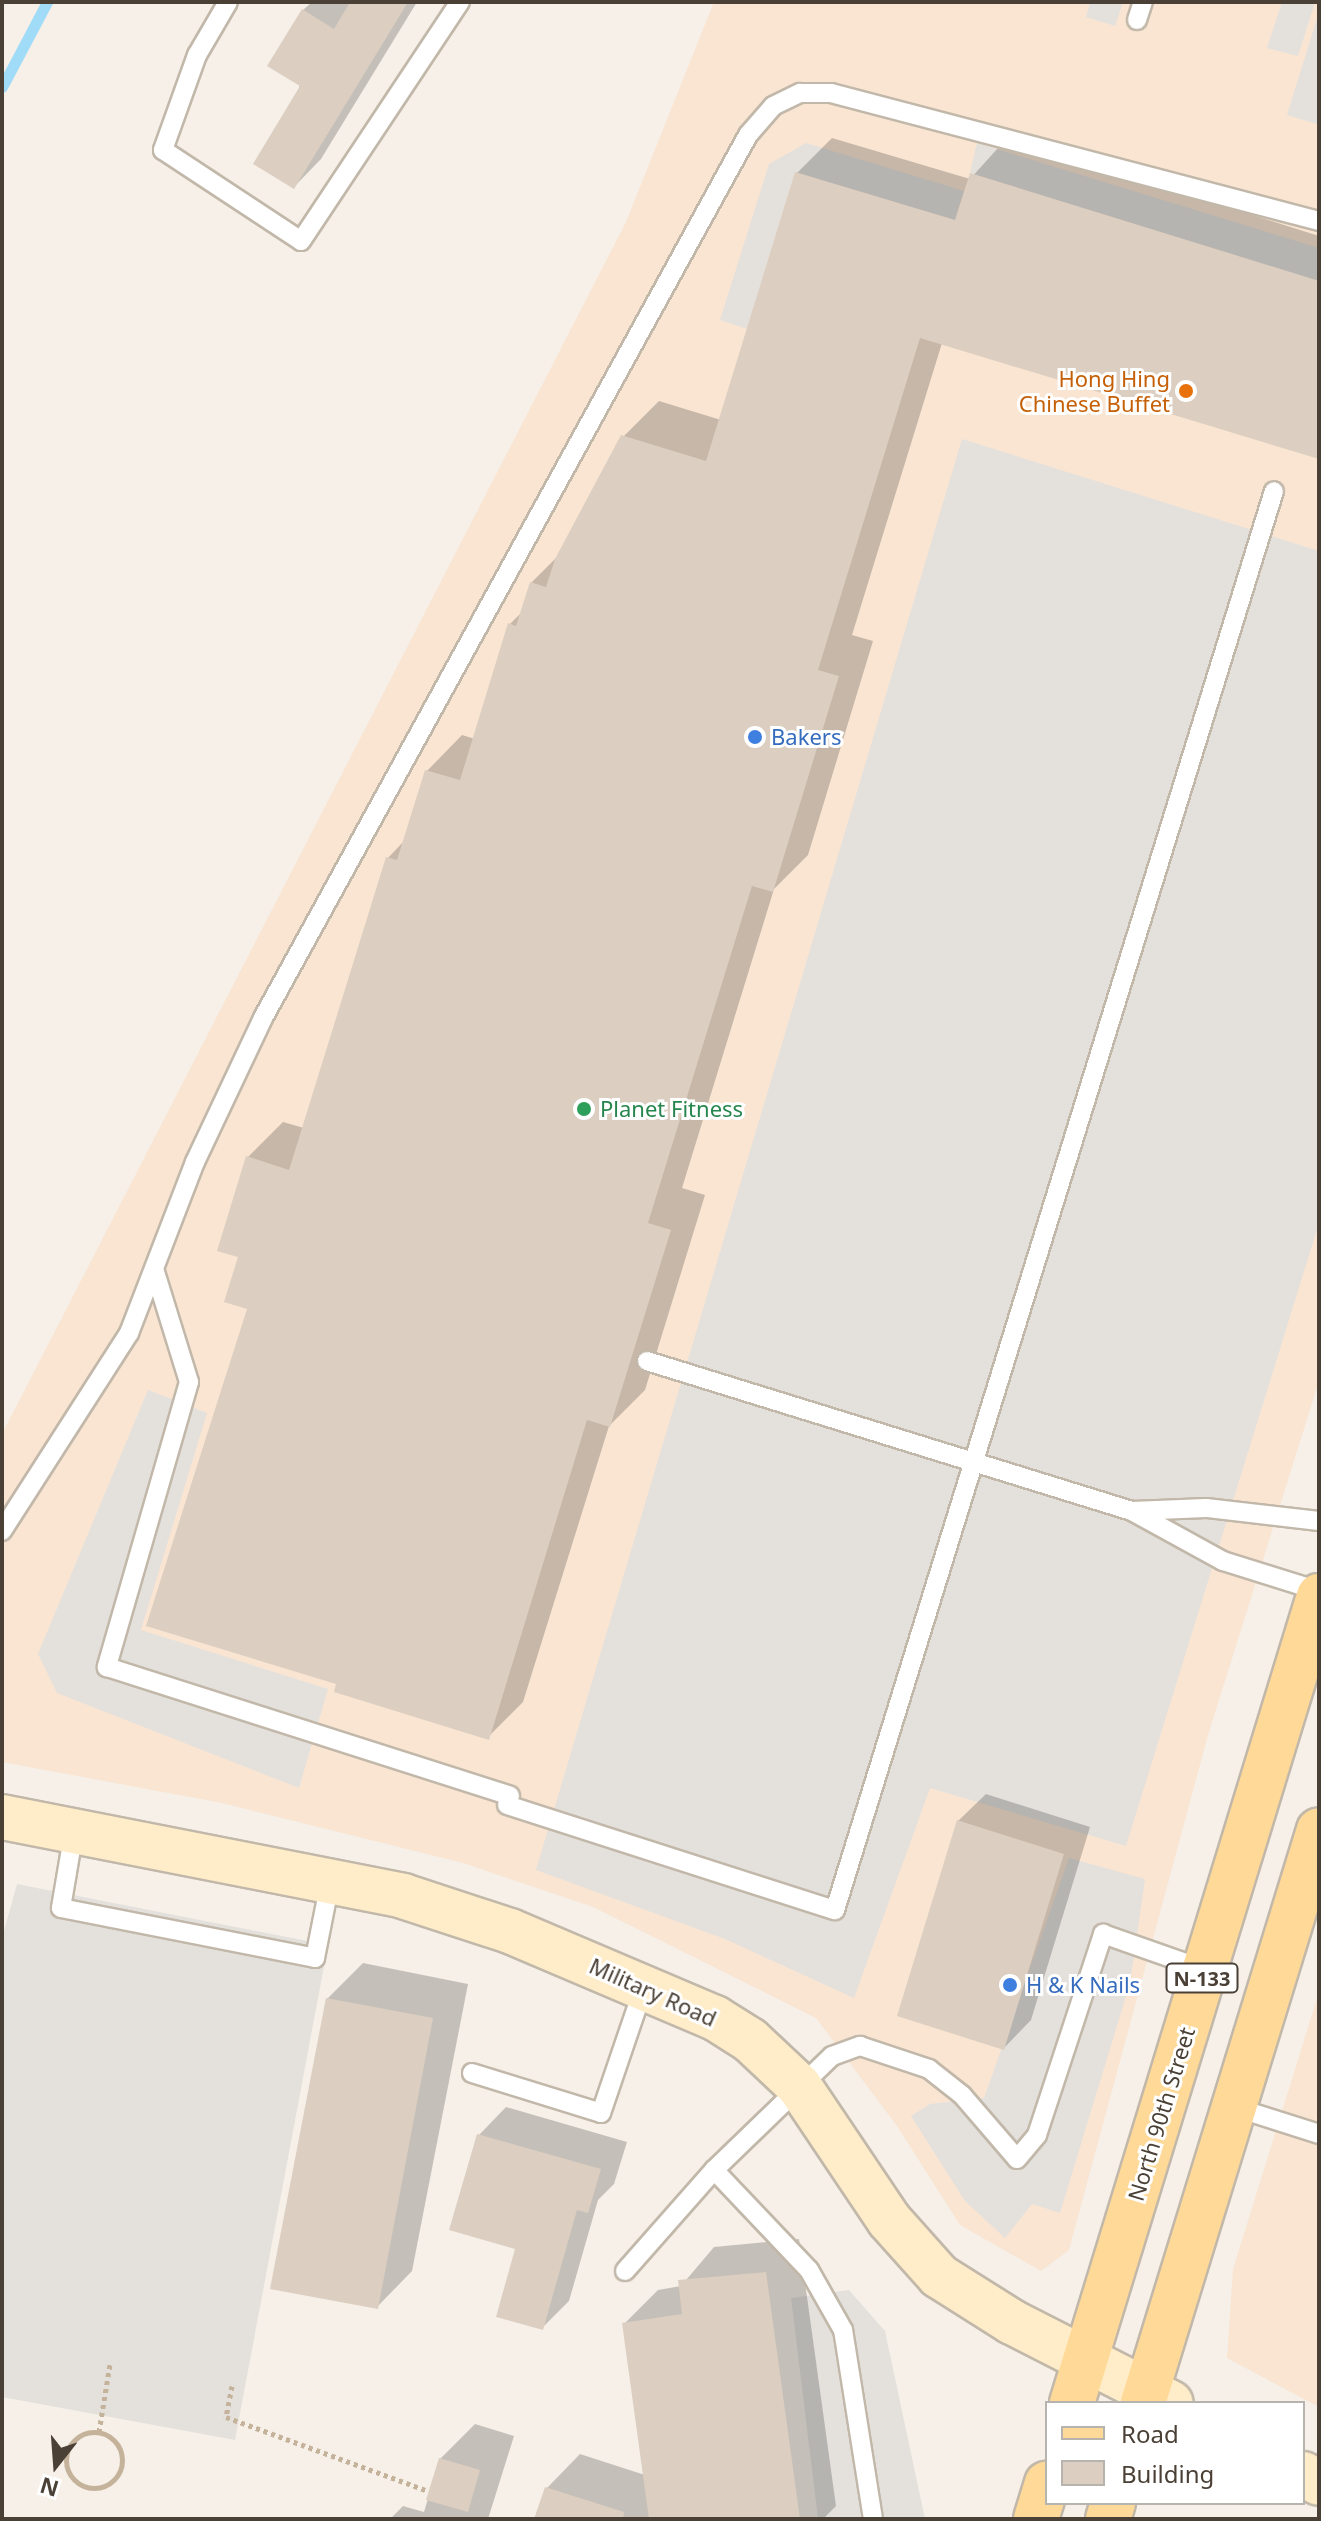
<!DOCTYPE html>
<style>
body{margin:0}
#map{position:relative;width:1321px;height:2521px;overflow:hidden;background:#f6f0e8;font-family:"Noto Sans",sans-serif}
div>[style]{position:absolute}
[style*='--x']{left:calc(var(--x)*1px);top:calc(var(--y)*1px);width:calc(var(--w)*1px);rotate:calc(var(--a)*1deg)}
.commercial>*{inset:0;background:#f9e5d2}
.parking>*{inset:0;background:#e4e1dd}
.shadow>*{inset:0;background:#0003}
.stream>*{height:11px;margin:-5.5px;padding:0 5.5px;transform-origin:5.5px;border-radius:5.5px;background:#a0dbf7}
.building>*{inset:0;background:#dccec0}
.path>*{height:5px;margin-top:-2.5px;transform-origin:0;background:repeating-linear-gradient(90deg,#c5b29a 0 4px,transparent 0 8px)}
.path>.ring{margin:-2.5px;padding:0;box-sizing:content-box;background:none;border:5px solid #c5b29a;border-radius:50%}
.roads{filter:drop-shadow(2px 0 #c2b8aa) drop-shadow(-2px 0 #c2b8aa) drop-shadow(0 2px #c2b8aa) drop-shadow(0 -2px #c2b8aa)}
.lane>*{height:18px;margin:-9px;padding:0 9px;transform-origin:9px;border-radius:9px;background:#fff}
.secondary>*{height:44px;margin:-22px;padding:0 22px;transform-origin:22px;border-radius:22px;background:#ffedc9}
.primary>*{height:44px;margin:-22px;padding:0 22px;transform-origin:22px;border-radius:22px;background:#ffd998}
.dots>*{width:22px;height:22px;translate:-50% -50%;box-sizing:border-box;border:4px solid #fff;border-radius:50%}
span{translate:-50% -50%;white-space:nowrap;text-align:center;line-height:1.15;-webkit-text-stroke:6px #fff;paint-order:stroke}
.shield-label span{padding:2px 6px;background:#fff;border:2px solid;border-radius:6px;-webkit-text-stroke-width:0}
.shield-label{font-size:20px;color:#4a4036;font-weight:700}
.food-label{font-size:22px;color:#c56008}
.right{translate:-100% -50%;text-align:right}
.shop-label{font-size:22px;color:#366cbe}
.left{translate:0 -50%;text-align:left}
.leisure-label{font-size:22px;color:#27864d}
.street-label{font-size:22px;color:#4a4036}
.frame{position:absolute;inset:0;border:4px solid #4a4036;pointer-events:none}
.legend{position:absolute;left:1045px;top:2401px;width:260px;height:104px;box-sizing:border-box;background:#fff;border:2px solid #b7b3af;margin:0;padding:10px 14px;list-style:none;font-size:24px;color:#4a4036}
.legend li{display:flex;align-items:center;gap:16px;height:40px}
.legend b{width:40px;border:2px solid #b7b3af}
.north{position:absolute;left:16px;top:2425px;width:80px;height:80px;-webkit-text-stroke:6px #fff;paint-order:stroke;rotate:197deg;font-size:22px;font-weight:700;line-height:32px;text-align:center;color:#4a4036}
.north::after{content:'';display:block;margin:auto;width:28px;height:36px;background:#4a4036;clip-path:polygon(50% 0,100% 100%,50% 72%,0 100%)}
</style>
<div id="map">
<div class="commercial">
<i style="clip-path:polygon(714px 2px,1319px 2px,1319px 1381px,1208px 1735px,1069px 2250px,1041px 2271px,960px 2225px,897px 2126px,816px 2018px,593px 1907px,463px 1863px,222px 1803px,2px 1762px,2px 1434px,626px 222px)"></i>
<i style="clip-path:polygon(1319px 1992px,1319px 2407px,1227px 2358px,1233px 2269px)"></i>
</div>
<div class="parking">
<i style="clip-path:polygon(1090px 2px,1123px 2px,1115px 26px,1086px 17px)"></i>
<i style="clip-path:polygon(1282px 2px,1315px 2px,1298px 56px,1267px 48px)"></i>
<i style="clip-path:polygon(1319px 12px,1319px 118px,1317px 124px,1287px 115px)"></i>
<i style="clip-path:polygon(806px 143px,964px 191px,955px 220px,795px 172px,747px 329px,720px 320px,769px 164px)"></i>
<i style="clip-path:polygon(977px 143px,1319px 248px,1319px 281px,970px 173px)"></i>
<i style="clip-path:polygon(962px 439px,1319px 551px,1319px 1223px,1126px 1846px,930px 1788px,854px 1998px,725px 1939px,536px 1870px)"></i>
<i style="clip-path:polygon(148px 1390px,207px 1413px,141px 1630px,328px 1689px,299px 1788px,57px 1693px,38px 1654px)"></i>
<i style="clip-path:polygon(1069px 1858px,1145px 1879px,1130px 1983px,1060px 2213px,1032px 2204px,1005px 2238px,965px 2201px,911px 2116px,930px 2104px,984px 2098px)"></i>
<i style="clip-path:polygon(17px 1884px,328px 1945px,235px 2440px,2px 2397px,2px 1938px)"></i>
<i style="clip-path:polygon(849px 2290px,885px 2331px,925px 2519px,818px 2519px,791px 2298px)"></i>
</div>
<div class="shadow">
<i style="clip-path:polygon(312px 2px,417px 2px,321px 159px,294px 187px,303px 10px)"></i>
<i style="clip-path:polygon(832px 138px,970px 179px,1007px 138px,1319px 236px,1319px 457px,942px 343px,852px 635px,873px 641px,808px 855px,774px 889px,682px 1188px,705px 1195px,645px 1390px,609px 1426px,523px 1702px,488px 1737px,249px 1307px,240px 1256px,248px 1157px,283px 1122px,304px 1128px,387px 859px,405px 840px,427px 771px,462px 735px,475px 739px,510px 624px,522px 612px,531px 583px,560px 554px,623px 437px,659px 401px,721px 420px,797px 173px)"></i>
<i style="clip-path:polygon(986px 1794px,1090px 1827px,1031px 2020px,1004px 2048px,958px 1821px)"></i>
<i style="clip-path:polygon(363px 1963px,468px 1984px,412px 2271px,377px 2307px,327px 1999px)"></i>
<i style="clip-path:polygon(506px 2107px,627px 2142px,614px 2184px,598px 2200px,569px 2301px,542px 2328px,479px 2135px)"></i>
<i style="clip-path:polygon(799px 2239px,836px 2506px,823px 2519px,537px 2519px,546px 2489px,580px 2454px,645px 2475px,624px 2324px,658px 2290px,681px 2286px,714px 2247px)"></i>
<i style="clip-path:polygon(475px 2424px,514px 2436px,488px 2519px,390px 2519px,403px 2506px,424px 2512px,440px 2459px)"></i>
</div>
<div class="stream">
<i style="--x:2;--y:87;--w:96;--a:-62.1"></i>
</div>
<div class="building">
<i style="clip-path:polygon(350px 2px,408px 2px,294px 189px,253px 164px,300px 86px,267px 66px,302px 9px,334px 29px)"></i>
<i style="clip-path:polygon(795px 172px,955px 220px,970px 173px,1319px 281px,1319px 459px,920px 338px,818px 670px,839px 676px,773px 892px,752px 886px,648px 1223px,671px 1230px,610px 1427px,587px 1420px,489px 1740px,334px 1692px,336px 1684px,146px 1626px,247px 1309px,224px 1302px,238px 1257px,217px 1251px,246px 1156px,289px 1170px,386px 857px,397px 860px,425px 770px,460px 780px,508px 623px,516px 626px,530px 582px,546px 587px,555px 559px,621px 435px,706px 461px)"></i>
<i style="clip-path:polygon(957px 1820px,1064px 1854px,1004px 2050px,897px 2016px)"></i>
<i style="clip-path:polygon(326px 1998px,433px 2018px,378px 2309px,270px 2289px)"></i>
<i style="clip-path:polygon(477px 2134px,601px 2169px,588px 2213px,577px 2210px,543px 2330px,496px 2317px,515px 2249px,449px 2230px)"></i>
<i style="clip-path:polygon(766px 2272px,800px 2519px,649px 2519px,622px 2323px,682px 2314px,678px 2280px)"></i>
<i style="clip-path:polygon(439px 2458px,480px 2470px,468px 2512px,426px 2500px)"></i>
<i style="clip-path:polygon(545px 2487px,624px 2512px,623px 2519px,534px 2519px)"></i>
</div>
<div class="path">
<i style="--x:232;--y:2386;--w:32;--a:101"></i>
<i style="--x:226;--y:2417;--w:215;--a:20.1"></i>
<i style="--x:99;--y:2432;--w:69;--a:-80.8"></i>
<i class="ring" style="left:66px;top:2432px;width:51px;height:51px"></i>
</div>
<div class="roads">
<div class="lane">
<i style="--x:228;--y:2;--w:61;--a:120.3"></i>
<i style="--x:197;--y:55;--w:101;--a:109.7"></i>
<i style="--x:163;--y:150;--w:165;--a:33.4"></i>
<i style="--x:301;--y:241;--w:287;--a:-56.4"></i>
<i style="--x:1137;--y:20;--w:19;--a:-72"></i>
<i style="--x:155;--y:1272;--w:115;--a:72.8"></i>
<i style="--x:189;--y:1382;--w:297;--a:106.1"></i>
<i style="--x:107;--y:1667;--w:423;--a:17.7"></i>
<i style="--x:647;--y:1361;--w:508;--a:17.19"></i>
<i style="--x:1319;--y:1521;--w:114;--a:-173.4"></i>
<i style="--x:1206;--y:1508;--w:74;--a:177.7"></i>
<i style="--x:1132;--y:1511;--w:104;--a:28.8"></i>
<i style="--x:1223;--y:1561;--w:101;--a:17.4"></i>
<i style="--x:2;--y:1531;--w:235;--a:-57.3"></i>
<i style="--x:129;--y:1333;--w:183;--a:-68.9"></i>
<i style="--x:195;--y:1162;--w:159;--a:-64.7"></i>
<i style="--x:263;--y:1018;--w:1007;--a:-61.22"></i>
<i style="--x:748;--y:135;--w:38;--a:-49"></i>
<i style="--x:773;--y:106;--w:30;--a:-26"></i>
<i style="--x:800;--y:93;--w:31;--a:0"></i>
<i style="--x:831;--y:93;--w:505;--a:14.7"></i>
<i style="--x:507;--y:1805;--w:344;--a:17.8"></i>
<i style="--x:835;--y:1910;--w:1485;--a:-72.81"></i>
<i style="--x:74;--y:1831;--w:78;--a:99.6"></i>
<i style="--x:61;--y:1908;--w:259;--a:11.1"></i>
<i style="--x:315;--y:1958;--w:77;--a:-78.8"></i>
<i style="--x:472;--y:2073;--w:135;--a:17.2"></i>
<i style="--x:601;--y:2113;--w:133;--a:-71.2"></i>
<i style="--x:1234;--y:2107;--w:89;--a:17.6"></i>
<i style="--x:625;--y:2271;--w:135;--a:-48.6"></i>
<i style="--x:873;--y:2519;--w:191;--a:-99"></i>
<i style="--x:843;--y:2330;--w:69;--a:-119.5"></i>
<i style="--x:809;--y:2270;--w:138;--a:-133.5"></i>
<i style="--x:714;--y:2170;--w:164;--a:-44"></i>
<i style="--x:832;--y:2056;--w:30;--a:-20"></i>
<i style="--x:860;--y:2046;--w:73;--a:18.4"></i>
<i style="--x:929;--y:2069;--w:42;--a:38.2"></i>
<i style="--x:962;--y:2095;--w:84;--a:49.3"></i>
<i style="--x:1017;--y:2159;--w:31;--a:-50"></i>
<i style="--x:1037;--y:2135;--w:212;--a:-71.8"></i>
<i style="--x:1103;--y:1934;--w:108;--a:19.4"></i>
</div>
<div class="secondary">
<i style="--x:2;--y:1817;--w:409;--a:11.1"></i>
<i style="--x:403;--y:1896;--w:113;--a:18.1"></i>
<i style="--x:510;--y:1931;--w:223;--a:23"></i>
<i style="--x:715;--y:2018;--w:41;--a:32.2"></i>
<i style="--x:750;--y:2040;--w:67;--a:43.2"></i>
<i style="--x:799;--y:2086;--w:161;--a:56.1"></i>
<i style="--x:889;--y:2220;--w:75;--a:48.2"></i>
<i style="--x:939;--y:2276;--w:86;--a:32.2"></i>
<i style="--x:1012;--y:2322;--w:178;--a:27"></i>
<i style="--x:1303;--y:2474;--w:18;--a:29"></i>
</div>
<div class="primary">
<i style="--x:1072;--y:2403;--w:844;--a:-72.98"></i>
<i style="--x:1143;--y:2403;--w:599;--a:-72.93"></i>
<i style="--x:1036;--y:2519;--w:37;--a:-73"></i>
<i style="--x:1108;--y:2519;--w:17;--a:-73"></i>
</div>
</div>
<div class="dots">
<i style="left:1186px;top:391px;background:#e8710a"></i>
<i style="left:755px;top:737px;background:#3f7fe0"></i>
<i style="left:584px;top:1109px;background:#2e9e5b"></i>
<i style="left:1010px;top:1985px;background:#3f7fe0"></i>
</div>
<div class="shield-label">
<span style="left:1202px;top:1978px">N-133</span>
</div>
<div class="food-label">
<span class="right" style="left:1170px;top:391px">Hong Hing<br>Chinese Buffet</span>
</div>
<div class="shop-label">
<span class="left" style="left:771px;top:737px">Bakers</span>
<span class="left" style="left:1026px;top:1985px">H &amp; K Nails</span>
</div>
<div class="leisure-label">
<span class="left" style="left:600px;top:1109px">Planet Fitness</span>
</div>
<div class="street-label">
<span style="left:653px;top:1992px;rotate:24deg">Military Road</span>
<span style="left:1161px;top:2114px;rotate:-73deg">North 90th Street</span>
</div>
<div class="frame"></div>
<ul class="legend">
<li><b style="height:10px;background:#ffd998"></b>Road</li>
<li><b style="height:22px;background:#dccec0"></b>Building</li>
</ul>
<div class="north">N</div>
</div>
